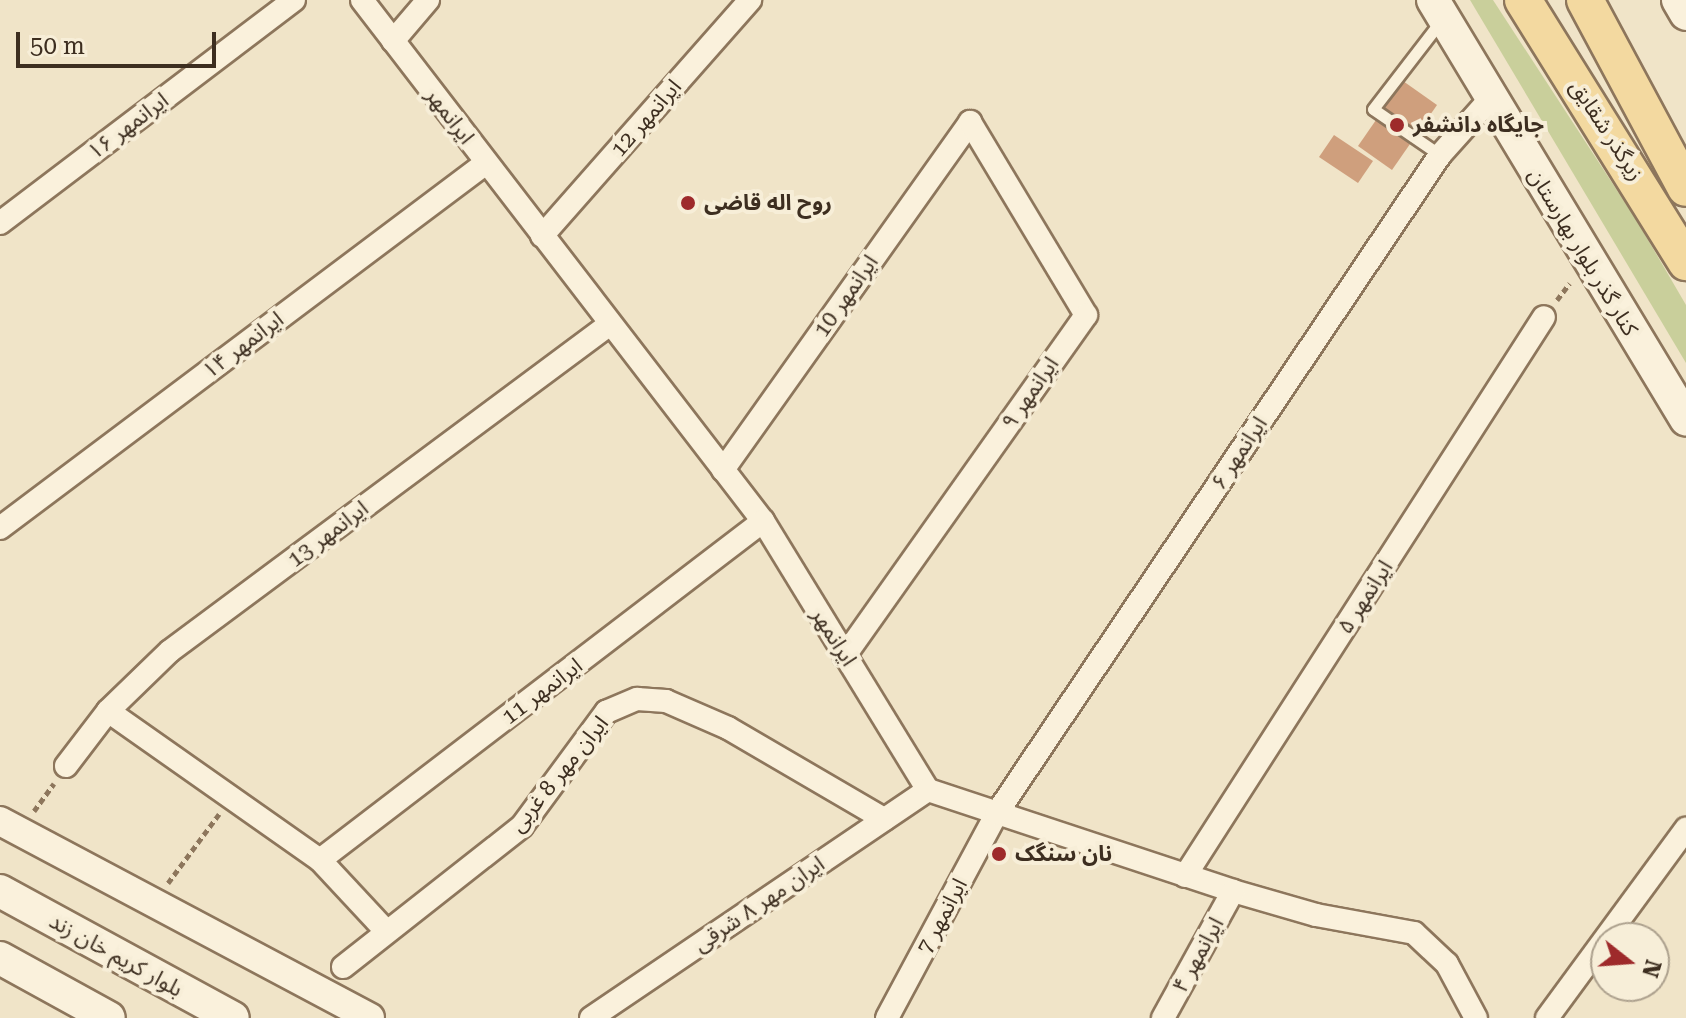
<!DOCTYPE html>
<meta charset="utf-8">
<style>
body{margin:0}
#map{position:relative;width:1686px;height:1018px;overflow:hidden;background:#f0e4c8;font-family:"Roboto Serif","Noto Sans Arabic",serif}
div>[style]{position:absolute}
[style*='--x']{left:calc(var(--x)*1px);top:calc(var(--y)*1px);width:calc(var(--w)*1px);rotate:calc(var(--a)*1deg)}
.green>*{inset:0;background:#c9cf9b}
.building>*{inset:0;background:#cf9f7d}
.path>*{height:5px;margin-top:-2.5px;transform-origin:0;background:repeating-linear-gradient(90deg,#8d765c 0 6px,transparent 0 10px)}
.roads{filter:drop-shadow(2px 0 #8d765c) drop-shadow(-2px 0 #8d765c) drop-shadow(0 2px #8d765c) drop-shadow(0 -2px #8d765c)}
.service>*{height:11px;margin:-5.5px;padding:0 5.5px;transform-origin:5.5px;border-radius:5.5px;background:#faf1dc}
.minor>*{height:22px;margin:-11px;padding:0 11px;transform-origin:11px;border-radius:11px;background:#faf1dc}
.tertiary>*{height:28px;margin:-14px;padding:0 14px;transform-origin:14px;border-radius:14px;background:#faf1dc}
.secondary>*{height:32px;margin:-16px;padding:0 16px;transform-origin:16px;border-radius:16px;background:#faf1dc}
.primary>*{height:36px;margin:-18px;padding:0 18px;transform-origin:18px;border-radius:18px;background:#f3d9a0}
.dots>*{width:22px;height:22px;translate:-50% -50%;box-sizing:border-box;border:4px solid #f7eed8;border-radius:50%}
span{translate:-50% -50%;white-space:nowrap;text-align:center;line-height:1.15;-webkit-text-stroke:8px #f7eed8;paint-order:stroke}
.street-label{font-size:22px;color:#3d2e20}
.poi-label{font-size:22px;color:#3d2e20;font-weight:700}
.left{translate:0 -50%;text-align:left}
.north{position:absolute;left:1590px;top:922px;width:80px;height:80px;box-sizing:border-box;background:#f7eed8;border:2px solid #ada18e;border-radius:50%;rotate:107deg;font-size:22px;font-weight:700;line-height:32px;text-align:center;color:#3d2e20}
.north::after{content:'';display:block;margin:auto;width:28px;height:36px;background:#9e2a2b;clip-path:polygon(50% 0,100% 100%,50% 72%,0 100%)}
.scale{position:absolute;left:16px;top:32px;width:200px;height:36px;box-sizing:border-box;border:4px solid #3d2e20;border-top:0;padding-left:10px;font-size:24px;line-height:28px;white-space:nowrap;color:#3d2e20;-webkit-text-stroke:6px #f7eed8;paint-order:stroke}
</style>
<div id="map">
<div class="green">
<i style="clip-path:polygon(1470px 0,1493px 0,1637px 221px,1686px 305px,1686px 363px)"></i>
</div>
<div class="building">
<i style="clip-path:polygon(1403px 81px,1437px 105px,1392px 170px,1358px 146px)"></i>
<i style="clip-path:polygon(1334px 135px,1373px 161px,1358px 183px,1319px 157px)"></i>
</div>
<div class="path">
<i style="--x:1557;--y:300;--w:21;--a:-53"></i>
<i style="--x:34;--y:811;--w:34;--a:-54"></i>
<i style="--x:168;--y:883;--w:86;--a:-53.5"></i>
</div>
<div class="roads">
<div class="service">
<i style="--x:1440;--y:155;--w:81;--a:-145.5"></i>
<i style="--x:1373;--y:109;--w:110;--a:-52.4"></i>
</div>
<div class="minor">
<i style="--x:362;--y:0;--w:657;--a:52.42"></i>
<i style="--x:763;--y:521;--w:316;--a:58.5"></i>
<i style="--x:928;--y:790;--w:321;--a:18.3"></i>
<i style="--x:1233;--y:891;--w:86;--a:16.1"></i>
<i style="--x:1316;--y:915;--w:100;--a:10.4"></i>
<i style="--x:1414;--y:933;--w:45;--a:43.2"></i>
<i style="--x:1447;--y:964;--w:61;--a:61.8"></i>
<i style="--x:393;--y:41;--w:54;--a:-49.5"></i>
<i style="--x:0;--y:223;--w:369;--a:-37.2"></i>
<i style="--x:542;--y:236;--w:315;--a:-48.6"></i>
<i style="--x:723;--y:470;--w:427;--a:-54.6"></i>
<i style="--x:970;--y:122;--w:225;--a:59"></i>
<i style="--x:1086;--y:315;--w:418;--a:125.3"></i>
<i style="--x:0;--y:528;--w:608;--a:-36.91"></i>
<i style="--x:108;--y:711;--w:259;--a:35.1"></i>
<i style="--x:320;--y:860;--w:98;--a:47.1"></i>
<i style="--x:66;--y:766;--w:69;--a:-52.6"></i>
<i style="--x:108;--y:711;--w:86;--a:-44.1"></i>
<i style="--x:170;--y:651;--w:548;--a:-36.62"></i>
<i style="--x:320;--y:860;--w:558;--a:-37.42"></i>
<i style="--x:1185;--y:876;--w:664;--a:-57.29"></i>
<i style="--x:343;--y:967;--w:228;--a:-38.2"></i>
<i style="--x:522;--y:826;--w:142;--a:-53.6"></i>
<i style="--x:606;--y:712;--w:34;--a:-23"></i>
<i style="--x:637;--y:699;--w:29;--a:4"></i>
<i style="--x:666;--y:701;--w:68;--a:23.5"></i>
<i style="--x:728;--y:728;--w:181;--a:30.3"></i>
<i style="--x:591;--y:1018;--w:407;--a:-34.1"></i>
<i style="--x:887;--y:1018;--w:233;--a:-61.8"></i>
<i style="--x:997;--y:813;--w:793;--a:-56.05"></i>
<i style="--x:1440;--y:155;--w:75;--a:-48.2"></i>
<i style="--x:1163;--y:1018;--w:145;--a:-61.1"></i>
<i style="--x:1547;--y:1018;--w:235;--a:-53.7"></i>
</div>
<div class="tertiary">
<i style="--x:0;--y:821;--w:419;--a:28"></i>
</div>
<div class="secondary">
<i style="--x:1433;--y:0;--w:490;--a:58.9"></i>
<i style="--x:1678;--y:0;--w:16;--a:60"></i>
<i style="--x:0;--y:891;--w:265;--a:28.6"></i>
<i style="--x:0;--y:958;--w:124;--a:28.8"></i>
</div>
<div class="primary">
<i style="--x:1523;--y:0;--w:309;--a:58.1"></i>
<i style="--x:1585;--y:0;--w:213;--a:61.8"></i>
</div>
</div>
<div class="dots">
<i style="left:1397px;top:125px;background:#9e2a2b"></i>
<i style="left:688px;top:203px;background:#9e2a2b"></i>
<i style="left:999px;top:854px;background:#9e2a2b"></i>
</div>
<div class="street-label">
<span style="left:450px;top:116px;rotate:53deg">ایرانمهر</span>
<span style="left:646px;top:118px;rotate:-49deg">ایرانمهر 12</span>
<span style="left:128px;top:126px;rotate:-37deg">ایرانمهر ۱۶</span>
<span style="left:1607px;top:130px;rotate:57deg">زیرگذر شقایق</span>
<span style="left:1583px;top:252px;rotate:59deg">کنار گذر بلوار بهارستان</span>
<span style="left:846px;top:296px;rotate:-55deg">ایرانمهر 10</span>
<span style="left:243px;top:345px;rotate:-37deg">ایرانمهر ۱۴</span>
<span style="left:1030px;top:393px;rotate:-55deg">ایرانمهر ۹</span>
<span style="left:1239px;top:453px;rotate:-56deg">ایرانمهر ۶</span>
<span style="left:328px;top:534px;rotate:-37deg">ایرانمهر 13</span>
<span style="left:1365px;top:597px;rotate:-57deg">ایرانمهر ۵</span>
<span style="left:834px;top:637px;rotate:58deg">ایرانمهر</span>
<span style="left:542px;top:691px;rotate:-37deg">ایرانمهر 11</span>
<span style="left:559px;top:774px;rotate:-51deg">ایران مهر 8 غربی</span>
<span style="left:759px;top:904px;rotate:-34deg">ایران مهر ٨ شرقی</span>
<span style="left:942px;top:916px;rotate:-62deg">ایرانمهر 7</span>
<span style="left:116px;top:955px;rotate:29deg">بلوار کریم خان زند</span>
<span style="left:1198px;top:955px;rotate:-61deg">ایرانمهر ۴</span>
</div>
<div class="poi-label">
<span class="left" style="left:1413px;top:125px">جایگاه دانشفر</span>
<span class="left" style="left:704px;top:203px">روح اله قاضی</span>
<span class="left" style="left:1015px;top:854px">نان سنگک</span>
</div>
<div class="north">N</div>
<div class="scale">50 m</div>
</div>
